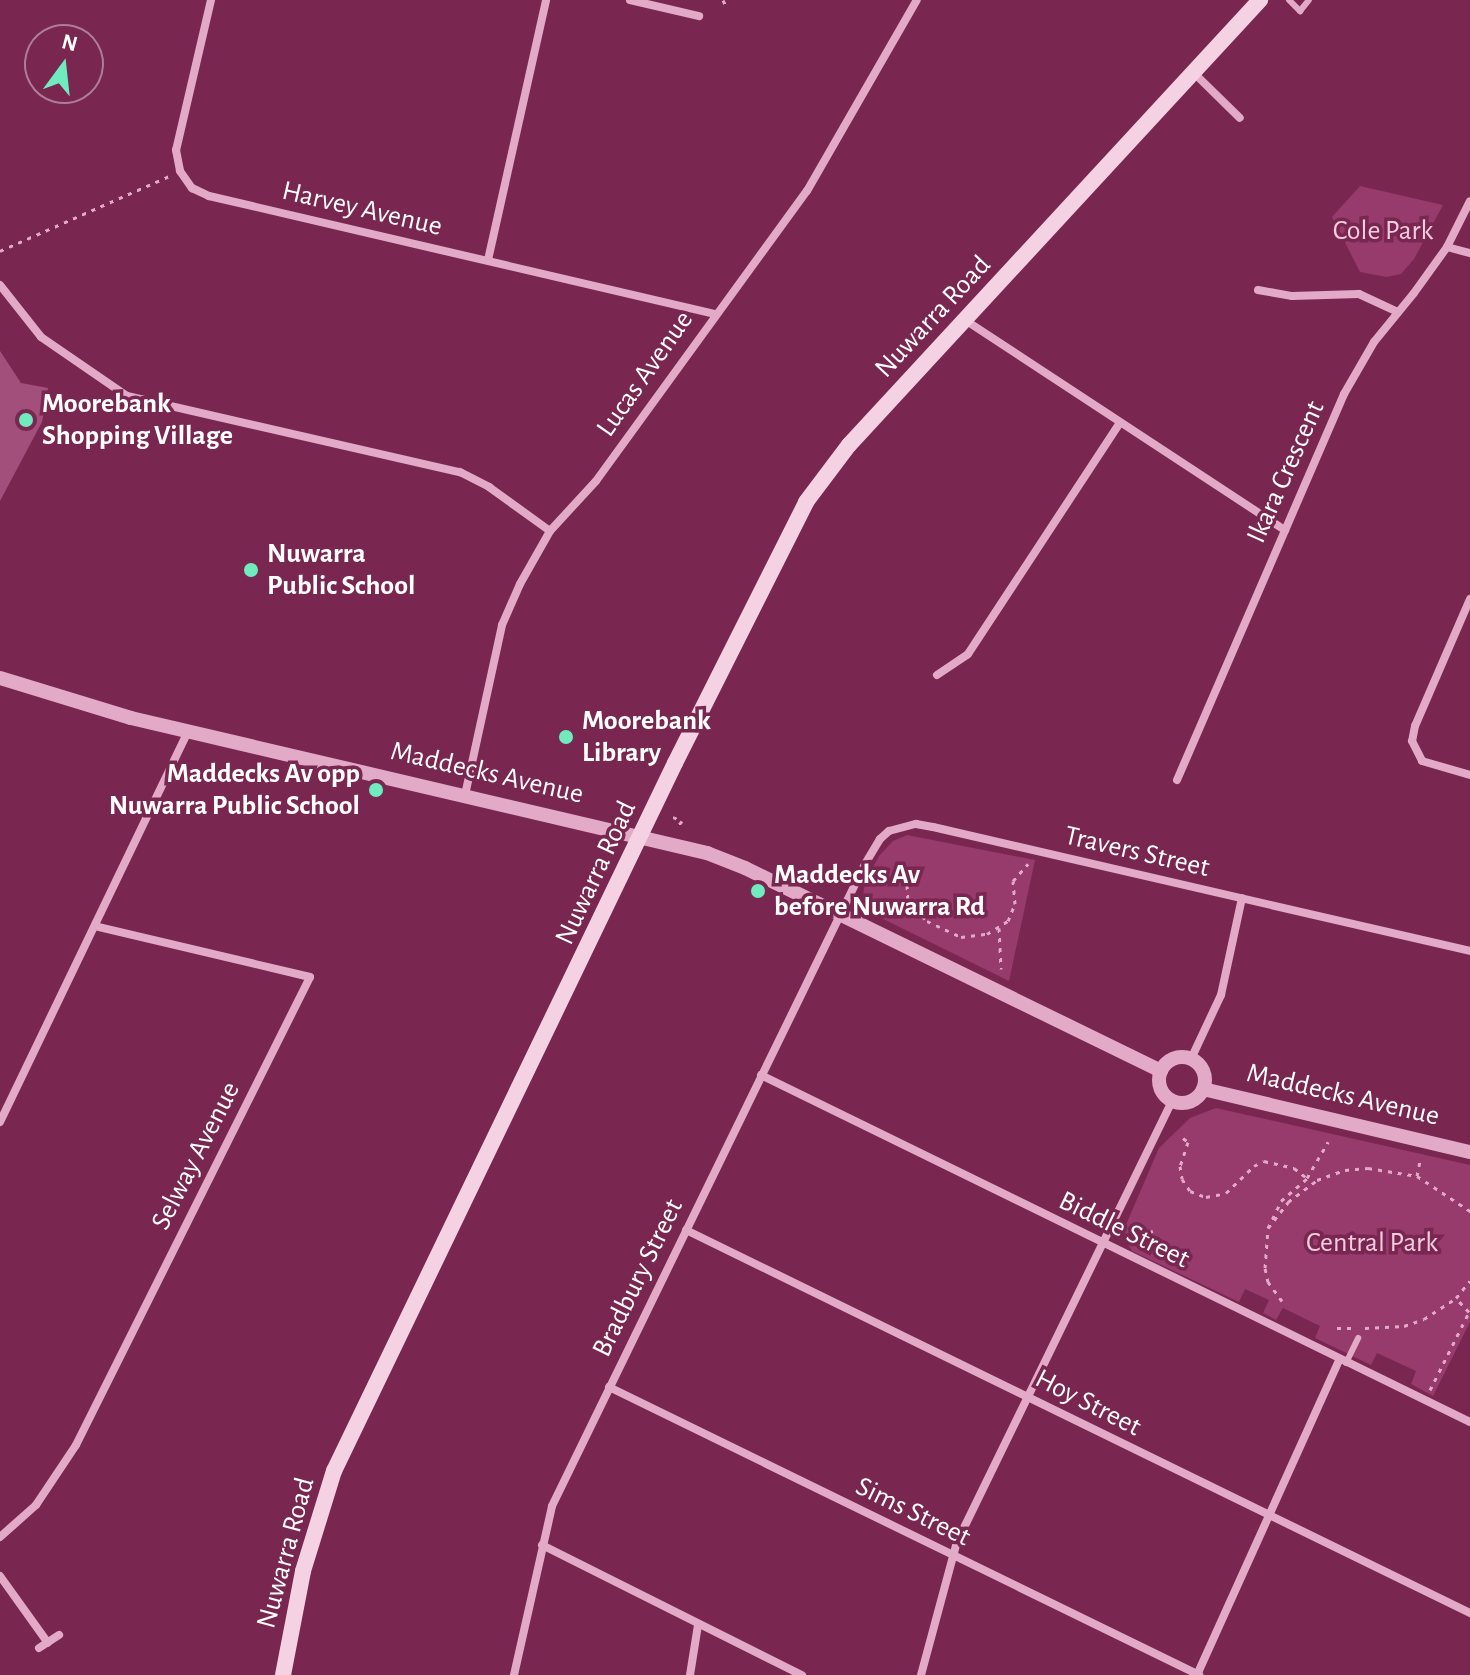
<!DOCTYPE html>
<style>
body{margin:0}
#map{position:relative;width:1470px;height:1675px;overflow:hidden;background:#792751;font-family:"Alegreya Sans",sans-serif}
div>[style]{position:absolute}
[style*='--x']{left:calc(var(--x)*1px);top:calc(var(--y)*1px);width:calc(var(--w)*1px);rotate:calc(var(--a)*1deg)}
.green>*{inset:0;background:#973a6c}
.building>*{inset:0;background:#a34f7b}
.path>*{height:3px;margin-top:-1.5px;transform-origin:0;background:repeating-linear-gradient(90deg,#e3aac8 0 4px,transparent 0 10px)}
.service>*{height:6px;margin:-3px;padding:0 3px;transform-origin:3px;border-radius:3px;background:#e3aac8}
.minor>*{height:8px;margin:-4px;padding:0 4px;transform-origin:4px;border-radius:4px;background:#e3aac8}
.tertiary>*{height:14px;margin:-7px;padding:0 7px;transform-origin:7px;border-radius:7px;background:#e3aac8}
.tertiary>.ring{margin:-7px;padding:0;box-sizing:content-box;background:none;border:14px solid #e3aac8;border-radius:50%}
.secondary>*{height:16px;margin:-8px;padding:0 8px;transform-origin:8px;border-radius:8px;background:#f4d2e3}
.dots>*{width:22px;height:22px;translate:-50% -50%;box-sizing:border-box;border:4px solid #792751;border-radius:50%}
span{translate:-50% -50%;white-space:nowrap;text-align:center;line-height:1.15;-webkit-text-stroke:7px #792751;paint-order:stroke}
.street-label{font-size:28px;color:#fff}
.park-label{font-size:28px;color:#f3cce1}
.poi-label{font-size:28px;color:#fff;font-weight:700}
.left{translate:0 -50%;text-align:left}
.right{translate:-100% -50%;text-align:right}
.north{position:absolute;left:24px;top:24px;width:80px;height:80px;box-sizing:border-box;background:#792751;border:2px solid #af7d97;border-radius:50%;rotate:15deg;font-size:22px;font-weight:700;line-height:32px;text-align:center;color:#fff}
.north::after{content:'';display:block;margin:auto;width:28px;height:36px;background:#70ebbe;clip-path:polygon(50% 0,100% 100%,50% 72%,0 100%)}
</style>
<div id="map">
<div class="green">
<i style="clip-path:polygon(1360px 186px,1443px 205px,1414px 259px,1401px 274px,1387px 277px,1360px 272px,1332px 217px)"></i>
<i style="clip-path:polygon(907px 835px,1035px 860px,1009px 981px,867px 911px,862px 902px,865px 882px,879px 856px,893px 841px)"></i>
<i style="clip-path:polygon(1216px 1108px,1470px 1165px,1470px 1322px,1433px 1396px,1411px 1384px,1416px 1371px,1377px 1353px,1371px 1365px,1315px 1338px,1320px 1326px,1283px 1308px,1276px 1320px,1263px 1313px,1269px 1300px,1245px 1289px,1239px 1302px,1132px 1251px,1125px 1240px,1125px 1227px,1159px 1148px,1190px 1118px)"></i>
</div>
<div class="building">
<i style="clip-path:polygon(0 351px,21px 383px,48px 388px,42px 422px,0 501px)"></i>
</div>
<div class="path">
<i style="--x:723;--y:0;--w:7;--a:63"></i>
<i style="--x:0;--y:251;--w:185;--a:-23.9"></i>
<i style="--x:673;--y:817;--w:10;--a:24"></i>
<i style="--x:682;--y:821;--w:6;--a:129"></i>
<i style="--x:875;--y:869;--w:36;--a:27"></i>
<i style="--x:907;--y:885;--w:17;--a:87"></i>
<i style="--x:908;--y:902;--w:27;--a:45"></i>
<i style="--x:927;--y:921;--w:38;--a:25"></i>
<i style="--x:961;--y:937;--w:26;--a:-7"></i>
<i style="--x:987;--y:934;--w:25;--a:-32"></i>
<i style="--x:1008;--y:921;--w:18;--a:-68"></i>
<i style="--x:1015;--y:904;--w:23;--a:-95"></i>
<i style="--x:1013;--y:881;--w:23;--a:-49"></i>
<i style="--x:999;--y:928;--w:41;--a:87.2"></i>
<i style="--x:1183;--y:1138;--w:6;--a:39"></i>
<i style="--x:1188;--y:1142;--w:25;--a:108"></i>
<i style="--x:1180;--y:1166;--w:13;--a:81"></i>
<i style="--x:1182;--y:1179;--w:14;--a:56"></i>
<i style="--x:1190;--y:1191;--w:17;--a:21"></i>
<i style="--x:1206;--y:1197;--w:20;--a:-11"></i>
<i style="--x:1226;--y:1193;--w:39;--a:-44"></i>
<i style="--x:1254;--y:1166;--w:11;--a:-27"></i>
<i style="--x:1264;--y:1161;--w:31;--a:13"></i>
<i style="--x:1294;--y:1168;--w:16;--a:38"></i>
<i style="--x:1307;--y:1178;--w:42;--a:-59.7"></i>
<i style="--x:1417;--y:1176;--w:64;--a:33.4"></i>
<i style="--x:1268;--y:1228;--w:33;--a:-52"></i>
<i style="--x:1288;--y:1202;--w:36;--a:-37"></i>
<i style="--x:1317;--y:1180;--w:30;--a:-20"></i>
<i style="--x:1345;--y:1170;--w:23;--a:-5"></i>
<i style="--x:1368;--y:1168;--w:50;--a:9.3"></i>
<i style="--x:1417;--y:1176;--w:15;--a:-79"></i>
<i style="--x:1131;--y:1238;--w:23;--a:-18"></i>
<i style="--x:1282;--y:1301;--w:24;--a:-126"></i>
<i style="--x:1268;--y:1282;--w:14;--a:-102"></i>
<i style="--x:1265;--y:1268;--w:40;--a:-85.7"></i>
<i style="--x:1268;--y:1228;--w:30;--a:-64"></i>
<i style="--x:1281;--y:1201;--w:35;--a:-41"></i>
<i style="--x:1337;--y:1328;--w:16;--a:0"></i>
<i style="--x:1365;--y:1328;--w:39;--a:-3"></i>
<i style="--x:1404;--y:1326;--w:21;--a:-19"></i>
<i style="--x:1424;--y:1319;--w:38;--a:-33"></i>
<i style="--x:1430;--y:1390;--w:87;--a:-63.4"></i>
<i style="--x:1469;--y:1312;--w:19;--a:-133"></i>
<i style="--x:1456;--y:1298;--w:22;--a:-51"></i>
</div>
<div class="service">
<i style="--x:1289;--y:0;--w:16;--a:45"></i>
<i style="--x:1300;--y:11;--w:14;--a:-51"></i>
<i style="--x:1346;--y:1363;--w:28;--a:-64"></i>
</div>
<div class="minor">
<i style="--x:211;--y:0;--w:154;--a:103.1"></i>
<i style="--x:176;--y:150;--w:21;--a:79"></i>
<i style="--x:180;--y:171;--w:21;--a:55"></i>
<i style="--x:192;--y:188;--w:19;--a:25"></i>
<i style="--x:209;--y:196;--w:520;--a:13.13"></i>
<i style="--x:630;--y:0;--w:71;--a:13.1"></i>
<i style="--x:1194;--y:73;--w:64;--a:44.4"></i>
<i style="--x:1447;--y:247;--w:24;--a:15"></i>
<i style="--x:488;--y:260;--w:266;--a:-77.4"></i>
<i style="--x:0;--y:285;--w:66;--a:51.7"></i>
<i style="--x:41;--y:337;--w:104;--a:34.5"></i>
<i style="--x:127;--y:396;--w:342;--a:12.9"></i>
<i style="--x:460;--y:472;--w:33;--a:27"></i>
<i style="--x:489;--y:487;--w:75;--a:35.8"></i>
<i style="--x:1258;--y:290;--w:35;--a:10"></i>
<i style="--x:1292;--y:296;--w:67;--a:-1.7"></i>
<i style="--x:1359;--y:294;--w:43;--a:24.8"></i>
<i style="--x:965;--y:320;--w:383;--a:33.3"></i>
<i style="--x:1470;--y:599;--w:138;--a:113.4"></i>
<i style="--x:1415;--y:726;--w:15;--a:101"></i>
<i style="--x:1412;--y:741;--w:22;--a:63"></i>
<i style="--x:1422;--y:761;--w:50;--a:16.3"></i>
<i style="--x:937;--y:675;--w:37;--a:-34"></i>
<i style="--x:968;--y:654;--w:277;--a:-56.7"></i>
<i style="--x:1177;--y:780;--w:421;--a:-66.6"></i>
<i style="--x:1344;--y:394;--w:60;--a:-60"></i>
<i style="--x:1374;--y:342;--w:63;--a:-50.8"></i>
<i style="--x:1414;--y:293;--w:57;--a:-54.3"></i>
<i style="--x:1447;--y:247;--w:51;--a:-63.4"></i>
<i style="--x:465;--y:795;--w:174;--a:-77.7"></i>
<i style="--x:502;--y:625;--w:45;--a:-66.3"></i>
<i style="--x:520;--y:584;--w:61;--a:-60.5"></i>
<i style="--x:550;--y:531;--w:68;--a:-47.4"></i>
<i style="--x:596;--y:481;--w:359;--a:-54"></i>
<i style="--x:807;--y:191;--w:220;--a:-60.1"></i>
<i style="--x:1191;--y:1059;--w:71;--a:-64.9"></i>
<i style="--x:1221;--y:995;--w:99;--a:-77.8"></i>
<i style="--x:761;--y:1075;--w:789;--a:26.08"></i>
<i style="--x:0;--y:1122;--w:434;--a:-64.3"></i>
<i style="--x:686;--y:1230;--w:873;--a:26.04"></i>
<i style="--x:609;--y:1387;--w:657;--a:26.02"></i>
<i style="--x:0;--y:1537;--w:48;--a:-41.6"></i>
<i style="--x:36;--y:1505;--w:72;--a:-56.3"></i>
<i style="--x:76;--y:1445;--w:523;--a:-63.43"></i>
<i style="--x:310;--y:977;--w:221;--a:-166.7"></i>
<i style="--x:542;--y:1545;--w:291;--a:26.6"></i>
<i style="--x:0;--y:1576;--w:82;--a:54.4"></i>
<i style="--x:39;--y:1648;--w:24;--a:-33"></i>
<i style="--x:514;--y:1675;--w:173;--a:-77.3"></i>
<i style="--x:552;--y:1506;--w:714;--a:-64.01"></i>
<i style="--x:865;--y:864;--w:29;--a:-59"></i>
<i style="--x:880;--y:839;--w:12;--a:-42"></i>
<i style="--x:889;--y:831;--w:28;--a:-15"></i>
<i style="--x:916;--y:824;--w:17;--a:10"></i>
<i style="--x:933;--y:827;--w:551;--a:13"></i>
<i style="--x:690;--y:1675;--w:51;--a:-80.9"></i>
<i style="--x:921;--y:1675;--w:138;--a:-74.9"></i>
<i style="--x:957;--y:1542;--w:492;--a:-64"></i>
<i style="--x:1197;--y:1675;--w:346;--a:-65.7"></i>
</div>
<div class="tertiary">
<i style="--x:0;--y:678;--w:137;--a:17"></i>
<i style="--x:131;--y:718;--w:592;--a:13.19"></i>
<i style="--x:707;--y:853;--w:41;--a:21.5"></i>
<i style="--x:745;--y:868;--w:463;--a:26"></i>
<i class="ring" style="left:1159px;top:1057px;width:32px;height:32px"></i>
<i style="--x:1203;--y:1089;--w:274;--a:13.3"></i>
</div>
<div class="secondary">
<i style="--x:283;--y:1675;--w:106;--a:-79.1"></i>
<i style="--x:303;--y:1571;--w:105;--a:-72.8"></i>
<i style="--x:334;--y:1471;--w:786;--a:-64.28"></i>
<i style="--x:675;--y:763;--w:292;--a:-63.3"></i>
<i style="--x:806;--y:502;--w:71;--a:-53"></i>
<i style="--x:849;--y:445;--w:606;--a:-47.27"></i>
</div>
<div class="dots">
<i style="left:26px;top:420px;background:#70ebbe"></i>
<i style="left:251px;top:570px;background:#70ebbe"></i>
<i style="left:566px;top:737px;background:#70ebbe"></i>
<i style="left:376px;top:790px;background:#70ebbe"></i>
<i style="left:758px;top:891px;background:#70ebbe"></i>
</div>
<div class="street-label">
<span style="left:362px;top:209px;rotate:13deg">Harvey Avenue</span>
<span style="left:933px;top:317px;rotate:-47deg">Nuwarra Road</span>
<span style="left:645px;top:374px;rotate:-55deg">Lucas Avenue</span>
<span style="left:1286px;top:472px;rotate:-66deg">Ikara Crescent</span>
<span style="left:487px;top:773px;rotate:13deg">Maddecks Avenue</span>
<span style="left:1137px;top:852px;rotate:13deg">Travers Street</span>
<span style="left:596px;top:873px;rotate:-65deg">Nuwarra Road</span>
<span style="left:1343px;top:1095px;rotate:13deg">Maddecks Avenue</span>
<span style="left:196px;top:1156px;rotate:-63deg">Selway Avenue</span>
<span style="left:1124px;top:1230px;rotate:26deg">Biddle Street</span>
<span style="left:638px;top:1278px;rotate:-64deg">Bradbury Street</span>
<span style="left:1088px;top:1403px;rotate:27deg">Hoy Street</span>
<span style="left:913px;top:1512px;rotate:26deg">Sims Street</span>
<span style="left:286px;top:1553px;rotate:-75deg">Nuwarra Road</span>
</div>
<div class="park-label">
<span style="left:1383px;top:231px">Cole Park</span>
<span style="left:1372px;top:1243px">Central Park</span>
</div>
<div class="poi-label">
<span class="left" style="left:42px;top:420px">Moorebank<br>Shopping Village</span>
<span class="left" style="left:267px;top:570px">Nuwarra<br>Public School</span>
<span class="left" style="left:582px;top:737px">Moorebank<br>Library</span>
<span class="right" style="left:360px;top:790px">Maddecks Av opp<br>Nuwarra Public School</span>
<span class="left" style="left:774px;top:891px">Maddecks Av<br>before Nuwarra Rd</span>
</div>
<div class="north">N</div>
</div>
